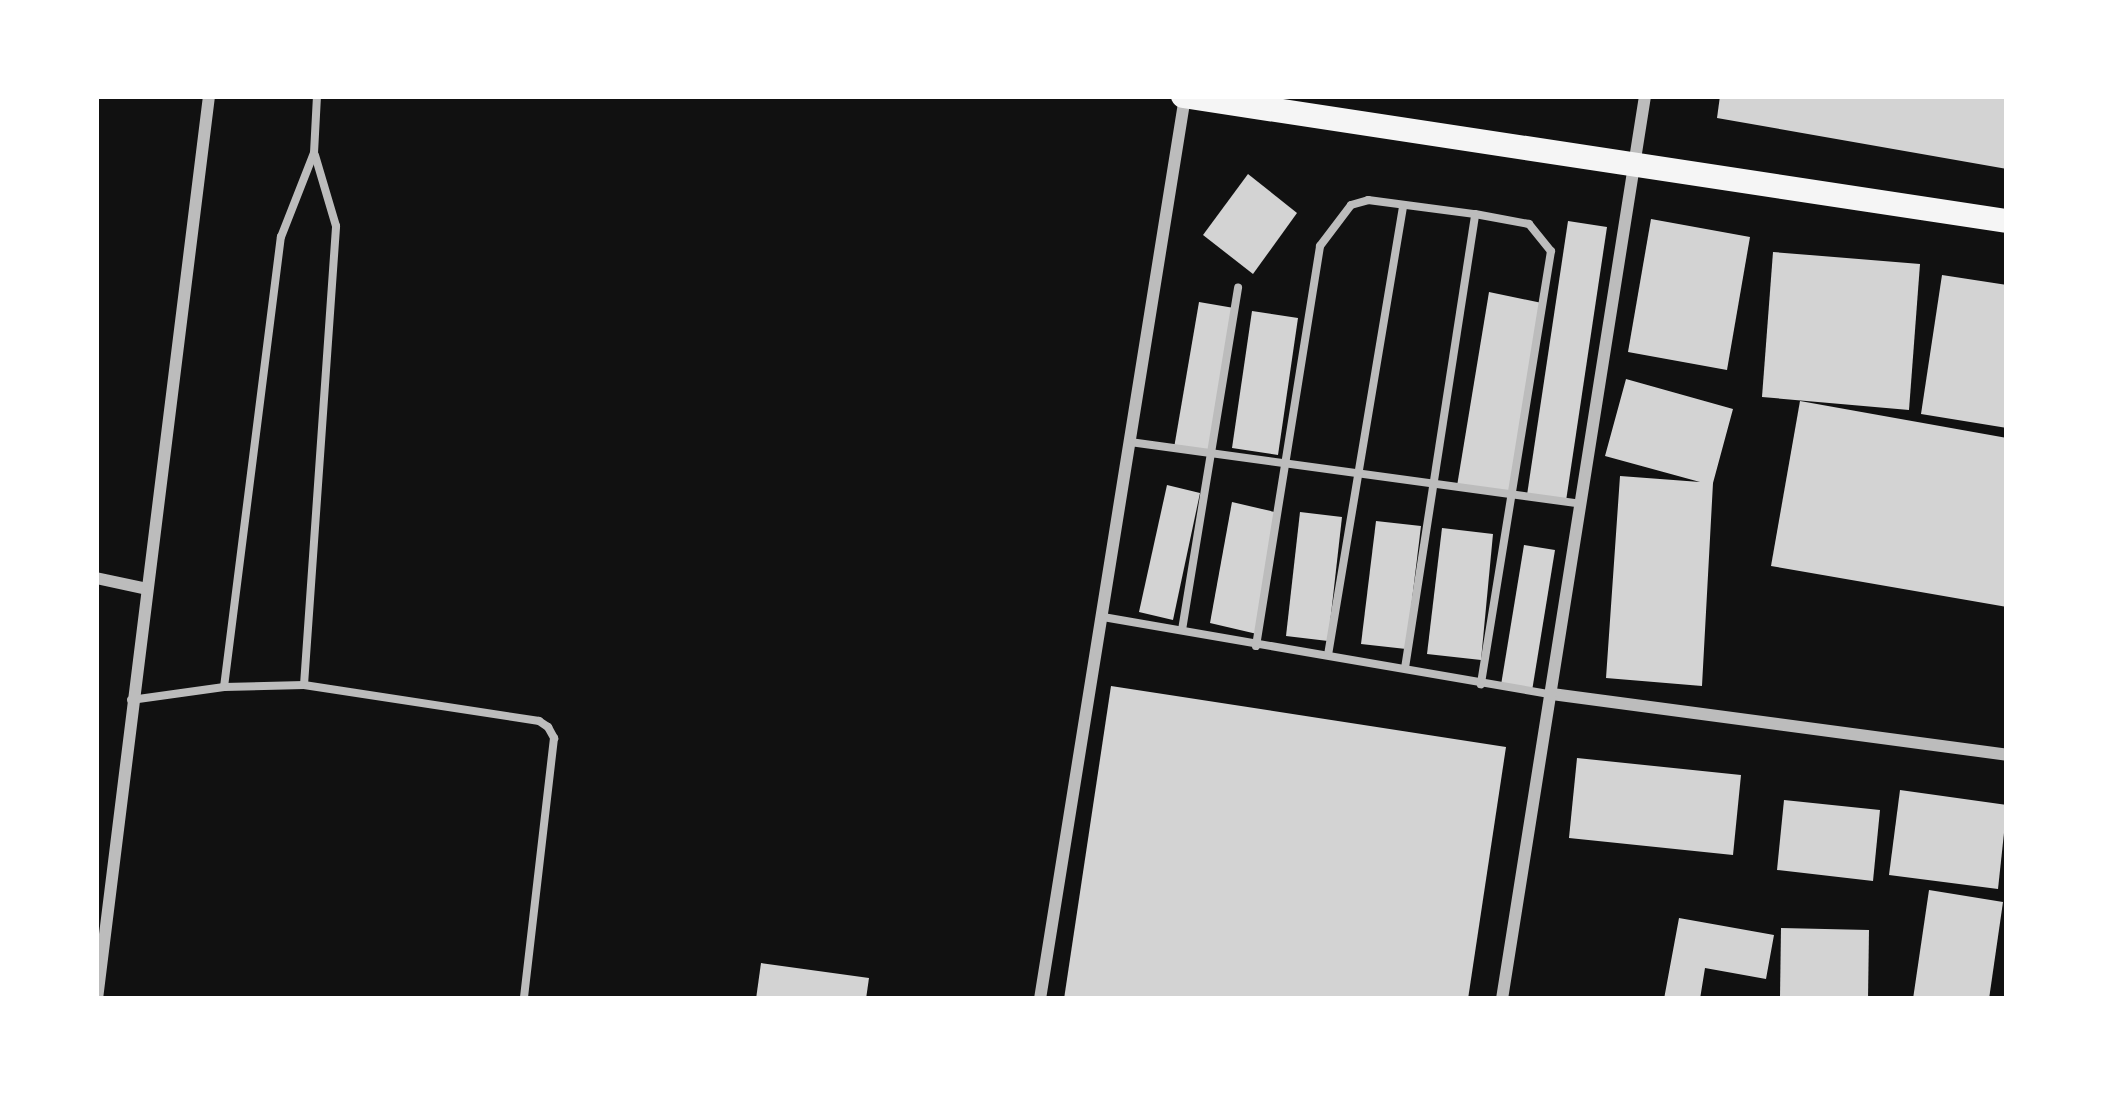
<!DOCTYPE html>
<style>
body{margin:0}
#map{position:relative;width:2103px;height:1095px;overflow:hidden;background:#111;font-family:"Noto Serif",serif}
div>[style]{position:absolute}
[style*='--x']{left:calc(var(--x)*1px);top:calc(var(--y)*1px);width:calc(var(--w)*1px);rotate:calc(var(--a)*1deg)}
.building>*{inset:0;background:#d3d3d3}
.service>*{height:8px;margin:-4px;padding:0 4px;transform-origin:4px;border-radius:4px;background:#bcbcbc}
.minor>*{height:12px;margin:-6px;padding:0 6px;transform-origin:6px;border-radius:6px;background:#bcbcbc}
.primary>*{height:24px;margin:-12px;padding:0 12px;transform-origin:12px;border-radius:12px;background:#f5f5f5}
span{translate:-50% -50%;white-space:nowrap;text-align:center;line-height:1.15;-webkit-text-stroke:10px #fff;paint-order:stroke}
.frame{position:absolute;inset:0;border:99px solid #fff;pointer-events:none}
</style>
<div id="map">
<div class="building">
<i style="clip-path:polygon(1720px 96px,2007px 98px,2007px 169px,1717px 118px)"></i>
<i style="clip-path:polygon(1248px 174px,1297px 213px,1253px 274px,1203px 235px)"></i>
<i style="clip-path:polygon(1651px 219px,1750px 237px,1727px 370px,1628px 352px)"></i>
<i style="clip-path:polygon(1568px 221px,1607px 227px,1566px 501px,1527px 495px)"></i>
<i style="clip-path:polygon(1773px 252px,1920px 264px,1909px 410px,1762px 397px)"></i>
<i style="clip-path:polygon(1942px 275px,2007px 285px,2007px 428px,1921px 414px)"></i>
<i style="clip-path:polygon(1489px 292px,1542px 303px,1510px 495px,1457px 486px)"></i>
<i style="clip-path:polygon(1199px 302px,1234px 308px,1210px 454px,1174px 448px)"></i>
<i style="clip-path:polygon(1252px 311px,1298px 318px,1278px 455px,1232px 448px)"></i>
<i style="clip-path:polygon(1626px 379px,1733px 409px,1713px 483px,1702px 686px,1606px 678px,1620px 476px,1700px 482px,1605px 456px)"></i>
<i style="clip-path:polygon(1800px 401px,2007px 438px,2007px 607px,1771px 566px)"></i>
<i style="clip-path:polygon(1167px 485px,1200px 493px,1173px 620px,1139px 612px)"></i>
<i style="clip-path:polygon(1232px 502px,1279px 513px,1257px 634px,1210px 623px)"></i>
<i style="clip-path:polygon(1300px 512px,1342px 517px,1328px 641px,1286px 636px)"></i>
<i style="clip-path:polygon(1376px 521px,1421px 526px,1406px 649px,1361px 644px)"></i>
<i style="clip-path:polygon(1442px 528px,1493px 534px,1481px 660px,1427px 654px)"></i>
<i style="clip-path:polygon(1524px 545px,1555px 550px,1532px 691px,1501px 685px)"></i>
<i style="clip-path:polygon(1111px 686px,1506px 747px,1468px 999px,1064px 999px)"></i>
<i style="clip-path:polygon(1577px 758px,1741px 775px,1733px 855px,1569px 838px)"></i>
<i style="clip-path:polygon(1900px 790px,2007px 805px,1998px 889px,1889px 875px)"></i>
<i style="clip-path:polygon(1784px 800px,1880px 810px,1873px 881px,1777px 870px)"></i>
<i style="clip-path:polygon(1929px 890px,2003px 902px,1989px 999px,1913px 999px)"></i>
<i style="clip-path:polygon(1679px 918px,1774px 935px,1766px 979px,1705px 968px,1700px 999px,1664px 999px)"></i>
<i style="clip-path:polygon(1781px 928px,1869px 930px,1868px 999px,1780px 997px)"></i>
<i style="clip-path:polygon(761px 963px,869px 978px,866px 999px,756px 999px)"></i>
</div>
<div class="service">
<i style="--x:1130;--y:442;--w:454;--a:7.8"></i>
<i style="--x:1103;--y:617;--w:453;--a:9.8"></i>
<i style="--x:1182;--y:630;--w:347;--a:-80.7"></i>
<i style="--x:1256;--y:646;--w:405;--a:-80.9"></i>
<i style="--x:1320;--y:246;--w:51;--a:-52.9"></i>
<i style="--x:1351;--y:205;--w:18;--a:-16"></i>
<i style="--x:1368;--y:200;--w:108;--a:7.5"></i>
<i style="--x:1475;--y:214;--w:55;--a:10.5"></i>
<i style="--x:1529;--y:224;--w:35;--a:51"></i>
<i style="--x:1551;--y:251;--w:439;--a:99.2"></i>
<i style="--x:1328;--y:655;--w:456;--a:-80.5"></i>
<i style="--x:1405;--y:668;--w:459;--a:-81.2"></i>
<i style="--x:304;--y:685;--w:460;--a:-86"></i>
<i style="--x:336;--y:226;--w:74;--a:-106.5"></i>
<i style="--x:224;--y:687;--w:80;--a:-1.4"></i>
<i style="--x:304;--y:685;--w:238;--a:8.7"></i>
<i style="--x:539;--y:721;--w:11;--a:34"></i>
<i style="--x:548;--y:727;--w:13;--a:61"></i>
<i style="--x:554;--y:738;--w:263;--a:96.6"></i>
<i style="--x:131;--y:700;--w:94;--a:-8"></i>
<i style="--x:224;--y:687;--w:454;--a:-82.8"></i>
<i style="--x:281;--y:237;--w:90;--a:-68.6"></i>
<i style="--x:314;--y:153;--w:57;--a:-87"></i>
</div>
<div class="minor">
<i style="--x:96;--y:578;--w:52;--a:12.2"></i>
<i style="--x:1552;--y:694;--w:459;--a:7.6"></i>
<i style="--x:97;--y:999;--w:910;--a:-82.93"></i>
<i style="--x:1040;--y:999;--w:914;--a:-80.87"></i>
<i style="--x:1502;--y:999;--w:914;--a:-81"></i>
</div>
<div class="primary">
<i style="--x:1183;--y:96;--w:833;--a:8.63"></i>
</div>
<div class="frame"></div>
</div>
